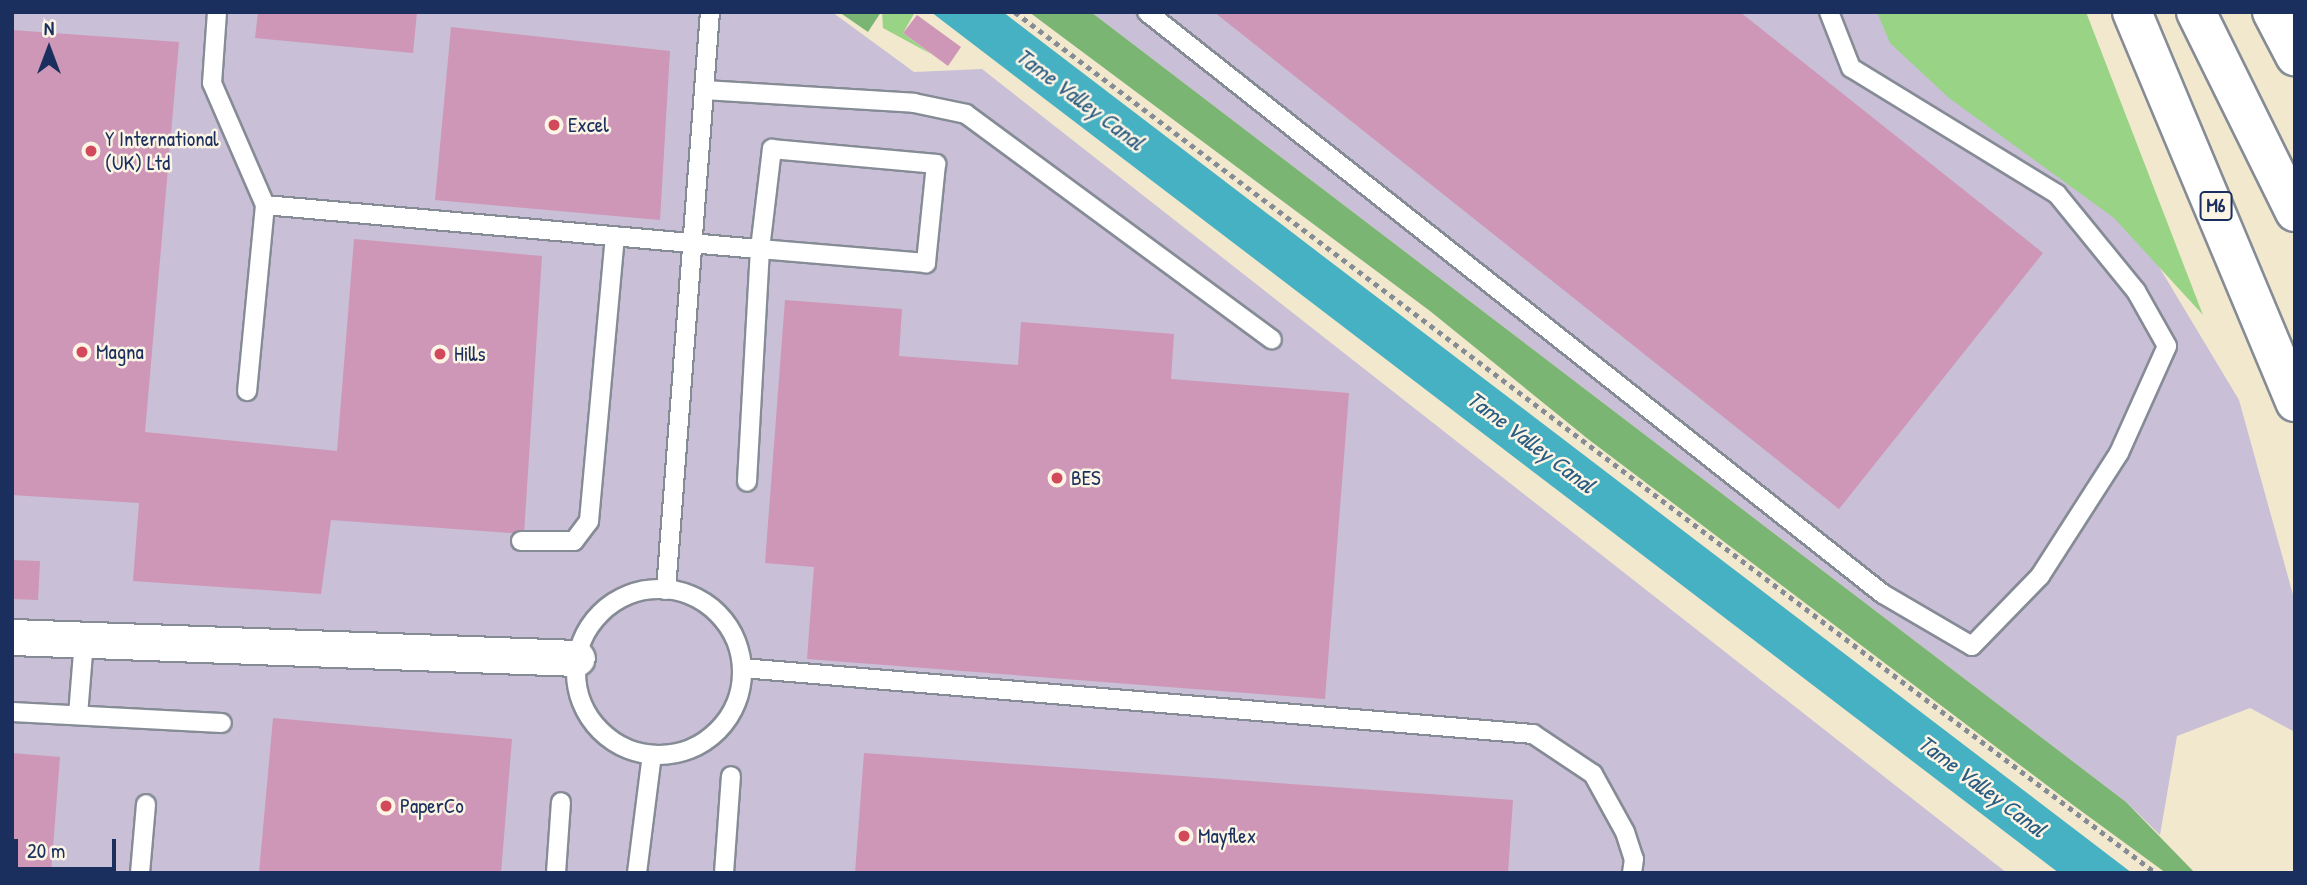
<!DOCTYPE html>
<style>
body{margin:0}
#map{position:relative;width:2307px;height:885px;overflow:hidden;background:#f1e8cd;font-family:"Patrick Hand",sans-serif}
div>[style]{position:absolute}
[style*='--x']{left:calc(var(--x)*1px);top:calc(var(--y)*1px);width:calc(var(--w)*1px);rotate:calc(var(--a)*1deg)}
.industrial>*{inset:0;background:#c9bfd7}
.green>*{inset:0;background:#99d386}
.forest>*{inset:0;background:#7ab573}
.water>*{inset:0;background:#45b1c3}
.building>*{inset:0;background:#ce97b7}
.path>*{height:4.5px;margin-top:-2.25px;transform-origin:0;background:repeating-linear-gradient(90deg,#868c96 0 5px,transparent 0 10px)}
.roads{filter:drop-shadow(2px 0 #868c96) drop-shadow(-2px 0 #868c96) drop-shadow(0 2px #868c96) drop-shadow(0 -2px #868c96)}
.service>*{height:18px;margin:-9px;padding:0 9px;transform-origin:9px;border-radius:9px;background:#fff}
.service>.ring{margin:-9px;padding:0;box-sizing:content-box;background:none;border:18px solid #fff;border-radius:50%}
.minor>*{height:35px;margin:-17.5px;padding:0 17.5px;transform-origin:17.5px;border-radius:17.5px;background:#fff}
.motorway>*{height:38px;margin:-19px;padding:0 19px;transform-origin:19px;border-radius:19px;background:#fff}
.dots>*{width:19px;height:19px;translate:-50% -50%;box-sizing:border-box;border:4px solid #fcf5e5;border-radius:50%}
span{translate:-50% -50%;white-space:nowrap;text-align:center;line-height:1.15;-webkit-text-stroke:5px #fcf5e5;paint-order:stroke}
.shield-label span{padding:2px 5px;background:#fcf5e5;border:2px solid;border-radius:5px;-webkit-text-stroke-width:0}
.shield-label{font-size:19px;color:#1b2f5e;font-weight:700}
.poi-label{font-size:21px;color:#1b2f5e}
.left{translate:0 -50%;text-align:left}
.water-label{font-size:23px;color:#2a5c81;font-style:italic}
.frame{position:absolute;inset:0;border:14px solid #1b2f5e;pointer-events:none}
.north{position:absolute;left:14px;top:14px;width:70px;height:70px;-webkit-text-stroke:5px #fcf5e5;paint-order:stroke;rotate:0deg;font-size:19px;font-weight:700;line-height:28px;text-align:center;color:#1b2f5e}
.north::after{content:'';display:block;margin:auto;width:24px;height:32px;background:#1b2f5e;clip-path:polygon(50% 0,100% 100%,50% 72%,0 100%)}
.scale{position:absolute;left:14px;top:839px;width:102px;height:32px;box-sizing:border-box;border:4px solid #1b2f5e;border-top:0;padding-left:9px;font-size:21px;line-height:24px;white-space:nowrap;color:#1b2f5e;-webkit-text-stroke:5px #fcf5e5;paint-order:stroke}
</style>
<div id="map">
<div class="industrial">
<i style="clip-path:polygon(12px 12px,832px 12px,914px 72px,982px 69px,2007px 873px,12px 873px)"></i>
<i style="clip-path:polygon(1091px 12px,2006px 12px,2239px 400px,2295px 602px,2295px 732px,2250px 708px,2177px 736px,2160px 835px,2126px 802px)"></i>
</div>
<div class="green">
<i style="clip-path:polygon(882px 12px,915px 12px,903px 33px,931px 54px,883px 28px)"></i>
<i style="clip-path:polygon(1877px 12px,2086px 12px,2203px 315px,2114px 218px,1949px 98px,1890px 43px)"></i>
</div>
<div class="forest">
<i style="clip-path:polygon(839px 12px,881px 12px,868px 32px)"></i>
<i style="clip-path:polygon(1029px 12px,1091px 12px,2126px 802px,2195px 873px,2166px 873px,2073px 805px,1588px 439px,1430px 311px)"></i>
</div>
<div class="water">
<i style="clip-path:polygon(931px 12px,1003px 12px,2132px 873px,2059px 873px)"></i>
</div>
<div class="building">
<i style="clip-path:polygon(258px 12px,417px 12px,413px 53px,255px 38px)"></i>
<i style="clip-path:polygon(1214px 12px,1740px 12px,2043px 253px,1839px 509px)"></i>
<i style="clip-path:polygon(917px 15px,961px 47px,948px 66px,903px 33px)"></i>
<i style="clip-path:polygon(451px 27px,670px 51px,660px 220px,435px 200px)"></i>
<i style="clip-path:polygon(12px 30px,179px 42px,145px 432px,337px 451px,354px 239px,542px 256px,524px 534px,331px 520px,321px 594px,133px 581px,139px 503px,12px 495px)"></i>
<i style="clip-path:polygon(785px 300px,902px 309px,899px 356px,1018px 365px,1021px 322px,1174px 334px,1171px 379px,1349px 393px,1325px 699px,807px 659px,814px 567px,765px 563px)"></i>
<i style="clip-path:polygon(12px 560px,40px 561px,38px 600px,12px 599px)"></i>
<i style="clip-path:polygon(273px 718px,512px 739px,501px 873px,259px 873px)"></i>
<i style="clip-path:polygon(12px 753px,60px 757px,51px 873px,12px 873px)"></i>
<i style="clip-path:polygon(864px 753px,1513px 800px,1508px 873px,855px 873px)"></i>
</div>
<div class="path">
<i style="--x:1015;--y:12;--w:1429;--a:37.04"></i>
</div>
<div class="roads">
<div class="service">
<i style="--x:217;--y:12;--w:71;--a:94"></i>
<i style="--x:212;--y:83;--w:133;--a:66.5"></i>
<i style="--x:265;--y:205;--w:187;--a:95.5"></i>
<i style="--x:1147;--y:12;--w:938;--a:38.34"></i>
<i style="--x:1883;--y:594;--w:103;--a:30.3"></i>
<i style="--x:1972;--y:646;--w:98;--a:-45.8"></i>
<i style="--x:2040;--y:576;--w:146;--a:-57.3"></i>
<i style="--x:2119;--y:453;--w:117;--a:-65.8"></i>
<i style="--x:2167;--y:346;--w:63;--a:-119.4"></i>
<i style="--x:2136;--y:291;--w:125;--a:-129.2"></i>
<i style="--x:2057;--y:194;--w:241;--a:-148.5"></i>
<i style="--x:1851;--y:68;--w:60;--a:-111.4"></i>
<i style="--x:704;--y:90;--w:210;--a:3.5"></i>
<i style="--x:914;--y:103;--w:53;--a:11.9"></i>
<i style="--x:966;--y:114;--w:380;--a:36.4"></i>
<i style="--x:265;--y:205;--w:497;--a:5.1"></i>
<i style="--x:760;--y:249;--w:101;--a:-83.2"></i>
<i style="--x:772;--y:149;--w:165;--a:5.2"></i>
<i style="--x:936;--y:164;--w:100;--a:95.8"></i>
<i style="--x:926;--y:263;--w:167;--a:-175.2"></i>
<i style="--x:760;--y:249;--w:233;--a:93.2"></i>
<i style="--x:521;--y:541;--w:53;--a:0"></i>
<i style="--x:574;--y:541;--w:25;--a:-53"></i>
<i style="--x:589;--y:521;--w:286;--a:-84.8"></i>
<i class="ring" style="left:576px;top:589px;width:148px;height:148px"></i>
<i style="--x:666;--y:590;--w:580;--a:-85.65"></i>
<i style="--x:742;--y:668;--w:794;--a:4.77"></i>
<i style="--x:1533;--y:734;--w:72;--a:33.7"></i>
<i style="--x:1593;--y:774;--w:66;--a:61.1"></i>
<i style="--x:1625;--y:832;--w:28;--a:72"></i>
<i style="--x:1634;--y:859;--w:14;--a:98"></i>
<i style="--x:12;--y:712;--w:210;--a:3"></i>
<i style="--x:78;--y:715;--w:75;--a:-85.4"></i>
<i style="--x:140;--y:873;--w:69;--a:-85"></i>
<i style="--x:556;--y:873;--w:71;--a:-86"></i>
<i style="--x:637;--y:873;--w:119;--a:-82.8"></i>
<i style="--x:724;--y:873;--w:97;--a:-85.9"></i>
</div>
<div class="minor">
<i style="--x:12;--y:637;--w:565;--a:2.13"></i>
</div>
<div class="motorway">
<i style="--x:2132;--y:12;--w:423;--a:67.3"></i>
<i style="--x:2196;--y:12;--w:223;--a:63.7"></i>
<i style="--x:2272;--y:12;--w:50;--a:62.4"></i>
</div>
</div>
<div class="dots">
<i style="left:554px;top:125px;background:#d1495b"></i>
<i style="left:91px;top:151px;background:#d1495b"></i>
<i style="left:82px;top:352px;background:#d1495b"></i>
<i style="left:440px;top:354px;background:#d1495b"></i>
<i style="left:1057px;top:478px;background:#d1495b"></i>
<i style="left:386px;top:806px;background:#d1495b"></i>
<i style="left:1184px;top:836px;background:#d1495b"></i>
</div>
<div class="shield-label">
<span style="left:2216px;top:206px">M6</span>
</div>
<div class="poi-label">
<span class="left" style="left:568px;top:125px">Excel</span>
<span class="left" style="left:105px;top:151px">Y International<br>(UK) Ltd</span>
<span class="left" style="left:96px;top:352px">Magna</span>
<span class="left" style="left:454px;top:354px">Hills</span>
<span class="left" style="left:1071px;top:478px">BES</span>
<span class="left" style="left:400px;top:806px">PaperCo</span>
<span class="left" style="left:1198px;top:836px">Mayflex</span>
</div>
<div class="water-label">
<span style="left:1080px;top:99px;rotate:37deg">Tame Valley Canal</span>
<span style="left:1531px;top:442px;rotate:37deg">Tame Valley Canal</span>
<span style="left:1982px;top:786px;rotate:37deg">Tame Valley Canal</span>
</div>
<div class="frame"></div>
<div class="north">N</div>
<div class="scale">20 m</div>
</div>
